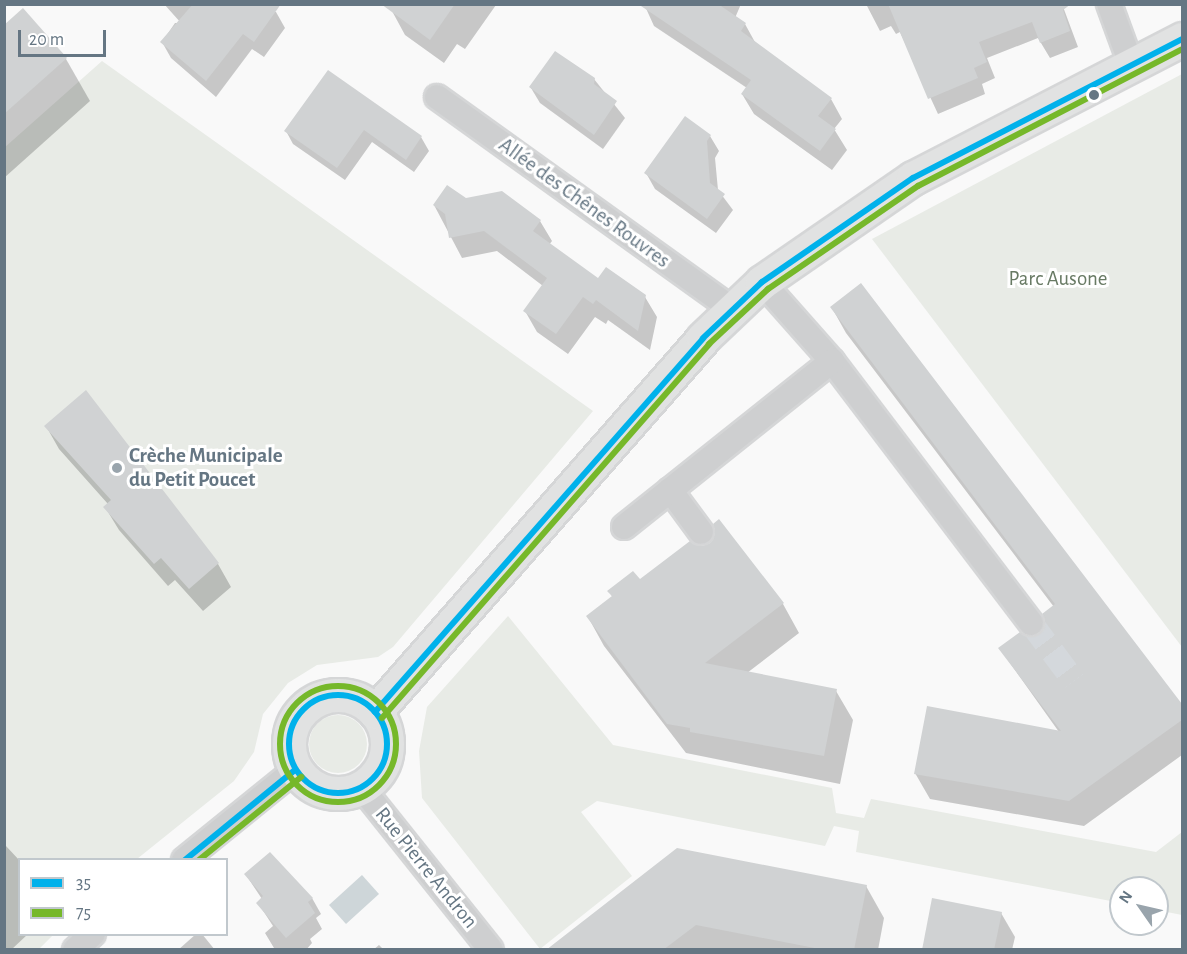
<!DOCTYPE html>
<meta charset="utf-8">
<style>
body{margin:0}
#map{position:relative;width:1187px;height:954px;overflow:hidden;background:#f9f9f9;font-family:"Alegreya Sans",sans-serif}
div>[style]{position:absolute}
[style*='--x']{left:calc(var(--x)*1px);top:calc(var(--y)*1px);width:calc(var(--w)*1px);rotate:calc(var(--a)*1deg)}
.green>*{inset:0;background:#e8ebe6}
.round{border-radius:50%}
.water>*{inset:0;background:#ced6d9}
.shadow>*{inset:0;background:#0003}
.building>*{inset:0;background:#d0d2d3}
.street-tunnel>*{height:24px;margin-top:-12px;transform-origin:0;background:repeating-linear-gradient(90deg,#d4d8dc 0 24px,transparent 0 36px)}
.roads{filter:drop-shadow(2px 0 #d5d6d7) drop-shadow(-2px 0 #d5d6d7) drop-shadow(0 2px #d5d6d7) drop-shadow(0 -2px #d5d6d7)}
.street>*{height:24px;margin:-12px;padding:0 12px;transform-origin:12px;border-radius:12px;background:#cecfd0}
.secondary>*{height:33px;margin:-16.5px;padding:0 16.5px;transform-origin:16.5px;border-radius:16.5px;background:#e1e2e2}
.secondary>.ring{margin:-16.5px;padding:0;box-sizing:content-box;background:none;border:33px solid #e1e2e2;border-radius:50%}
.bus-1>*{height:6px;margin:-3px;padding:0 3px;transform-origin:3px;border-radius:3px;background:#00b1eb}
.bus-1>.ring{margin:-3px;padding:0;box-sizing:content-box;background:none;border:6px solid #00b1eb;border-radius:50%}
.bus-2>*{height:6px;margin:-3px;padding:0 3px;transform-origin:3px;border-radius:3px;background:#76b82a}
.bus-2>.ring{margin:-3px;padding:0;box-sizing:content-box;background:none;border:6px solid #76b82a;border-radius:50%}
.dots>*{width:16px;height:16px;translate:-50% -50%;box-sizing:border-box;border:3px solid #fff;border-radius:50%}
span{translate:-50% -50%;white-space:nowrap;text-align:center;line-height:1.15;-webkit-text-stroke:6px #fff;paint-order:stroke}
.street-label{font-size:21px;color:#657683}
.park-label{font-size:21px;color:#687a64}
.poi-label{font-size:21px;color:#657683;font-weight:700}
.left{translate:0 -50%;text-align:left}
.frame{position:absolute;inset:0;border:6px solid #657683;pointer-events:none}
.legend{position:absolute;left:18px;top:858px;width:210px;height:78px;box-sizing:border-box;background:#fff;border:2px solid #c1c8cd;margin:0;padding:8px 10px;list-style:none;font-size:18px;color:#657683}
.legend li{display:flex;align-items:center;gap:12px;height:30px}
.legend b{width:30px;border:2px solid #c1c8cd}
.north{position:absolute;left:1109px;top:876px;width:60px;height:60px;box-sizing:border-box;background:#fff;border:2px solid #c1c8cd;border-radius:50%;rotate:304deg;font-size:16px;font-weight:700;line-height:24px;text-align:center;color:#657683}
.north::after{content:'';display:block;margin:auto;width:21px;height:27px;background:#99a4ac;clip-path:polygon(50% 0,100% 100%,50% 72%,0 100%)}
.scale{position:absolute;left:18px;top:30px;width:88px;height:27px;box-sizing:border-box;border:3px solid #657683;border-top:0;padding-left:8px;font-size:18px;line-height:21px;white-space:nowrap;color:#657683;-webkit-text-stroke:4px #fff;paint-order:stroke}
</style>
<div id="map">
<div class="green">
<i style="clip-path:polygon(102px 61px,593px 411px,393px 647px,378px 657px,317px 665px,288px 683px,263px 714px,254px 752px,234px 781px,137px 859px,20px 860px,20px 934px,53px 935px,38px 950px,4px 949px,4px 148px)"></i>
<i style="clip-path:polygon(1182px 74px,1182px 647px,872px 239px)"></i>
<i style="clip-path:polygon(508px 616px,613px 745px,832px 788px,836px 813px,864px 818px,871px 799px,1156px 852px,1182px 832px,1182px 915px,1157px 910px,1157px 888px,1121px 888px,1121px 903px,856px 852px,859px 831px,834px 826px,825px 846px,597px 801px,581px 812px,632px 876px,540px 949px,422px 798px,419px 751px,427px 707px)"></i>
<i class="round" style="left:309px;top:715px;width:58px;height:58px"></i>
</div>
<div class="water">
<i style="clip-path:polygon(362px 875px,379px 894px,346px 924px,329px 905px)"></i>
</div>
<div class="shadow">
<i style="clip-path:polygon(164px 4px,276px 12px,285px 28px,264px 57px,252px 49px,216px 97px,171px 58px,162px 42px,175px 23px,181px 23px)"></i>
<i style="clip-path:polygon(396px 4px,496px 4px,496px 5px,465px 49px,457px 44px,444px 63px,405px 35px,392px 11px)"></i>
<i style="clip-path:polygon(644px 4px,741px 4px,735px 18px,745px 24px,756px 44px,831px 99px,842px 119px,834px 129px,847px 150px,832px 170px,754px 114px,742px 94px,747px 88px,654px 26px)"></i>
<i style="clip-path:polygon(866px 4px,1062px 4px,1078px 47px,1050px 58px,1038px 38px,987px 58px,995px 78px,982px 84px,985px 94px,938px 114px,900px 32px,896px 34px,891px 26px,880px 31px)"></i>
<i style="clip-path:polygon(22px 11px,66px 59px,90px 101px,4px 178px,4px 27px)"></i>
<i style="clip-path:polygon(328px 72px,421px 137px,429px 151px,414px 172px,372px 142px,345px 180px,293px 144px,286px 131px)"></i>
<i style="clip-path:polygon(594px 79px,625px 118px,603px 149px,540px 103px,531px 88px)"></i>
<i style="clip-path:polygon(710px 136px,719px 151px,715px 158px,718px 190px,733px 210px,716px 233px,655px 189px,646px 173px)"></i>
<i style="clip-path:polygon(466px 199px,540px 221px,552px 241px,549px 245px,598px 280px,645px 297px,657px 317px,650px 350px,608px 320px,606px 324px,595px 317px,568px 354px,537px 332px,525px 311px,543px 286px,497px 251px,462px 258px,434px 205px)"></i>
<i style="clip-path:polygon(861px 285px,1182px 706px,1182px 755px,1084px 826px,930px 799px,915px 773px,1059px 732px,1000px 649px,1041px 635px,1054px 607px,846px 333px,832px 308px)"></i>
<i style="clip-path:polygon(46px 426px,218px 564px,231px 587px,203px 611px,175px 580px,168px 586px,119px 530px,105px 507px,108px 504px,59px 449px)"></i>
<i style="clip-path:polygon(640px 581px,783px 604px,799px 633px,747px 673px,836px 691px,853px 720px,840px 784px,686px 753px,604px 646px,588px 617px,613px 598px,609px 591px)"></i>
<i style="clip-path:polygon(6px 846px,20px 861px,20px 934px,28px 934px,11px 950px,4px 950px)"></i>
<i style="clip-path:polygon(246px 875px,312px 898px,321px 914px,316px 918px,322px 929px,310px 939px,312px 943px,306px 950px,274px 948px,265px 933px,273px 926px,258px 903px,262px 899px)"></i>
<i style="clip-path:polygon(866px 886px,884px 918px,878px 950px,565px 950px)"></i>
<i style="clip-path:polygon(1001px 913px,1015px 937px,1012px 950px,923px 950px)"></i>
<i style="clip-path:polygon(196px 934px,202px 934px,215px 950px,178px 950px)"></i>
<i style="clip-path:polygon(379px 945px,384px 950px,373px 950px)"></i>
</div>
<div class="building">
<i style="clip-path:polygon(193px 4px,281px 4px,254px 42px,243px 34px,206px 81px,160px 42px)"></i>
<i style="clip-path:polygon(381px 4px,455px 4px,430px 40px)"></i>
<i style="clip-path:polygon(638px 4px,718px 4px,746px 23px,741px 31px,832px 98px,818px 116px,836px 129px,820px 151px,741px 94px,751px 80px)"></i>
<i style="clip-path:polygon(888px 4px,1071px 4px,1063px 10px,1070px 31px,1040px 43px,1032px 22px,979px 42px,987px 62px,974px 68px,978px 78px,928px 99px)"></i>
<i style="clip-path:polygon(23px 8px,67px 58px,4px 114px,4px 25px)"></i>
<i style="clip-path:polygon(555px 51px,595px 78px,594px 84px,617px 101px,594px 135px,529px 87px)"></i>
<i style="clip-path:polygon(328px 70px,422px 136px,406px 160px,364px 130px,337px 168px,284px 131px)"></i>
<i style="clip-path:polygon(685px 116px,711px 135px,707px 141px,710px 183px,725px 194px,707px 219px,644px 173px)"></i>
<i style="clip-path:polygon(447px 185px,466px 198px,502px 191px,541px 220px,533px 231px,598px 278px,606px 267px,646px 295px,638px 331px,596px 300px,593px 304px,583px 297px,556px 334px,523px 311px,547px 278px,484px 231px,449px 238px,445px 214px,433px 205px)"></i>
<i style="clip-path:polygon(861px 283px,1182px 704px,1182px 720px,1069px 801px,914px 774px,927px 706px,1061px 731px,998px 648px,1020px 632px,1032px 637px,1040px 634px,1045px 622px,1042px 614px,1055px 604px,830px 307px)"></i>
<i style="clip-path:polygon(86px 390px,219px 563px,189px 589px,161px 558px,154px 564px,103px 507px,111px 500px,44px 426px)"></i>
<i style="clip-path:polygon(719px 519px,784px 603px,705px 663px,837px 689px,824px 756px,690px 732px,690px 728px,667px 724px,586px 616px,612px 596px,607px 591px,633px 571px,640px 579px,690px 541px,702px 546px,710px 543px,715px 531px,713px 524px)"></i>
<i style="clip-path:polygon(677px 848px,867px 885px,854px 950px,825px 950px,696px 925px,663px 950px,546px 950px)"></i>
<i style="clip-path:polygon(270px 852px,313px 898px,308px 902px,315px 913px,286px 938px,256px 903px,263px 896px,244px 874px)"></i>
<i style="clip-path:polygon(932px 898px,1002px 912px,994px 950px,922px 950px)"></i>
</div>
<div class="street-tunnel">
<i style="--x:1031;--y:623;--w:72;--a:53.4"></i>
</div>
<div class="roads">
<div class="street">
<i style="--x:1109;--y:4;--w:64;--a:69.9"></i>
<i style="--x:437;--y:97;--w:362;--a:35.7"></i>
<i style="--x:762;--y:282;--w:106;--a:48.5"></i>
<i style="--x:832;--y:361;--w:329;--a:52.8"></i>
<i style="--x:670;--y:490;--w:52;--a:53.6"></i>
<i style="--x:624;--y:527;--w:266;--a:-38.6"></i>
<i style="--x:361;--y:787;--w:208;--a:51.4"></i>
<i style="--x:184;--y:860;--w:143;--a:-39"></i>
<i style="--x:75;--y:950;--w:24;--a:-42"></i>
</div>
<div class="secondary">
<i class="ring" style="left:289px;top:695px;width:65px;height:65px"></i>
<i style="--x:375;--y:712;--w:497;--a:-48.7"></i>
<i style="--x:703;--y:338;--w:81;--a:-43.5"></i>
<i style="--x:762;--y:282;--w:183;--a:-34.6"></i>
<i style="--x:913;--y:178;--w:303;--a:-27.3"></i>
</div>
</div>
<div class="bus-1">
<i class="ring" style="left:289px;top:695px;width:92px;height:92px"></i>
<i style="--x:375;--y:712;--w:497;--a:-48.7"></i>
<i style="--x:703;--y:338;--w:81;--a:-43.5"></i>
<i style="--x:762;--y:282;--w:183;--a:-34.6"></i>
<i style="--x:913;--y:178;--w:303;--a:-27.3"></i>
<i style="--x:185;--y:860;--w:142;--a:-39.3"></i>
</div>
<div class="bus-2">
<i class="ring" style="left:280px;top:686px;width:110px;height:110px"></i>
<i style="--x:382;--y:718;--w:497;--a:-48.8"></i>
<i style="--x:709;--y:344;--w:81;--a:-43"></i>
<i style="--x:768;--y:289;--w:182;--a:-34.5"></i>
<i style="--x:918;--y:186;--w:297;--a:-27.4"></i>
<i style="--x:199;--y:860;--w:132;--a:-39.1"></i>
</div>
<div class="dots">
<i style="left:1094px;top:95px;background:#657683"></i>
<i style="left:117px;top:468px;background:#99a4ac"></i>
</div>
<div class="street-label">
<span style="left:584px;top:203px;rotate:36deg">Allée des Chênes Rouvres</span>
<span style="left:426px;top:868px;rotate:51deg">Rue Pierre Andron</span>
</div>
<div class="park-label">
<span style="left:1058px;top:279px">Parc Ausone</span>
</div>
<div class="poi-label">
<span class="left" style="left:129px;top:468px">Crèche Municipale<br>du Petit Poucet</span>
</div>
<div class="frame"></div>
<ul class="legend">
<li><b style="height:8px;background:#00b1eb"></b>35</li>
<li><b style="height:8px;background:#76b82a"></b>75</li>
</ul>
<div class="north">N</div>
<div class="scale">20 m</div>
</div>
